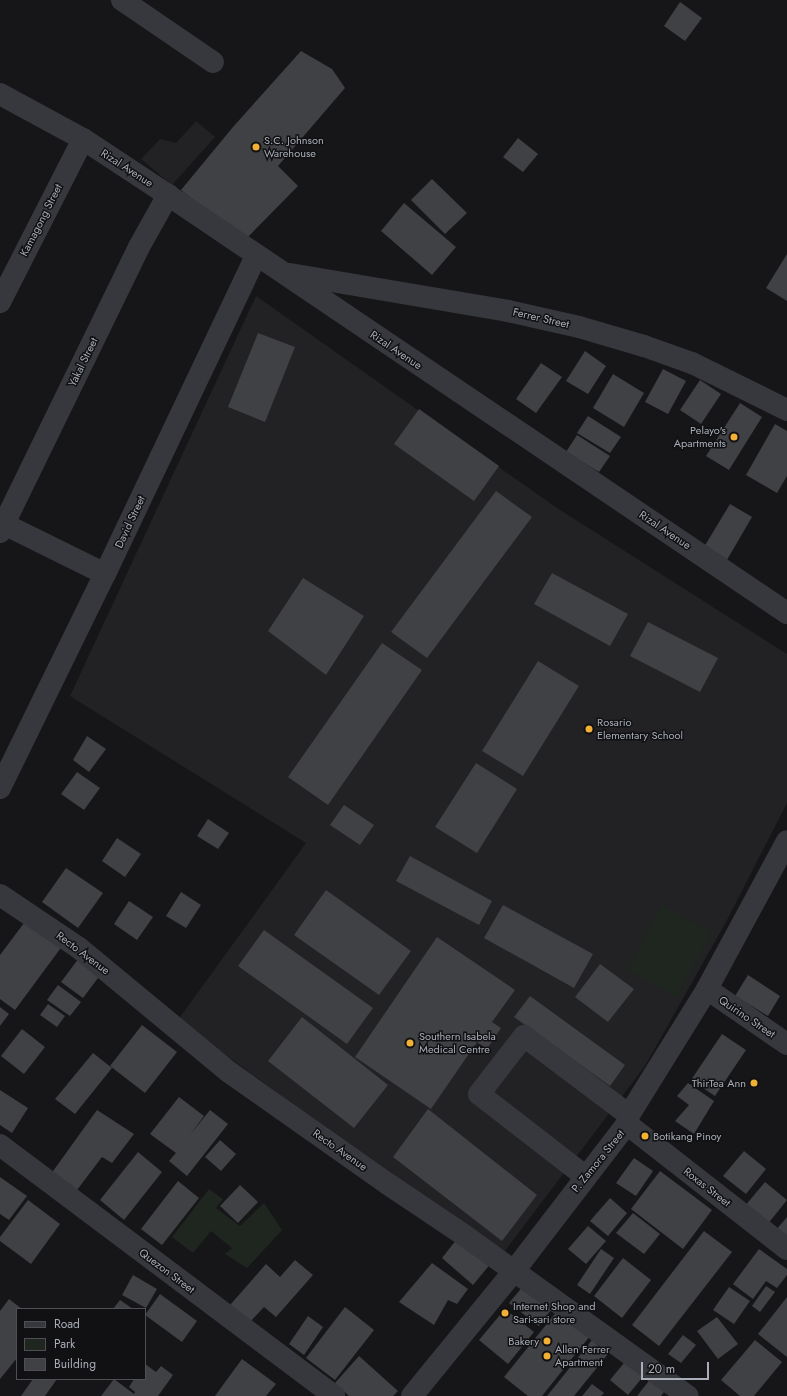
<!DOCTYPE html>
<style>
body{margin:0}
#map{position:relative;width:787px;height:1396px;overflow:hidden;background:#161618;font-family:Jost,sans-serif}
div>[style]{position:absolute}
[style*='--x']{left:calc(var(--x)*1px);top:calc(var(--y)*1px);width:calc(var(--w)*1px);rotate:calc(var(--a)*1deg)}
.built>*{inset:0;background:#222225}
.green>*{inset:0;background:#1e261f}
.building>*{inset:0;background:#404145}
.minor>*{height:22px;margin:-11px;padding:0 11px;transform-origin:11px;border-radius:11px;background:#37383d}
.dots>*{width:11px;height:11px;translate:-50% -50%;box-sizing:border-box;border:2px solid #111113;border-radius:50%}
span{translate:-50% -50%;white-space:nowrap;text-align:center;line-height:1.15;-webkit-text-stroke:3px #111113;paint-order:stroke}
.poi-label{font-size:11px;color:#a8adb8}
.left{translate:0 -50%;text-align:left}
.right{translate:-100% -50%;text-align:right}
.street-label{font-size:11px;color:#a8adb8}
.legend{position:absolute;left:16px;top:1308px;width:130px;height:72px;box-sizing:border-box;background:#111113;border:1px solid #4d4f55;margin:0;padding:5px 7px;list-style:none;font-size:12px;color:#a8adb8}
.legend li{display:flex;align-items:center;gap:8px;height:20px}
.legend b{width:20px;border:1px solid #4d4f55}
.scale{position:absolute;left:641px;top:1362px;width:68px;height:18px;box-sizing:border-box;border:2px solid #a8adb8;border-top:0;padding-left:5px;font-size:12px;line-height:14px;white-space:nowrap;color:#a8adb8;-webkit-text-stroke:3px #111113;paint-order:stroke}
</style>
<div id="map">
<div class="built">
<i style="clip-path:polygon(196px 121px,215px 137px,172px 185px,141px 159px,160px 139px,176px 143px)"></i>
<i style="clip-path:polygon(256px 296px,557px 508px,787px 654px,787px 803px,726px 922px,645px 1066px,501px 1256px,178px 1020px,306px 843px,70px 696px)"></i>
</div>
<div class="green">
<i style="clip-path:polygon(661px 905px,712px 932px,677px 997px,627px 970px)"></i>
<i style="clip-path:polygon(209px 1189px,223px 1199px,216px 1208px,240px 1226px,264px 1203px,282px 1230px,247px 1268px,225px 1254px,232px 1248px,211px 1231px,193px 1253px,172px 1237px)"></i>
</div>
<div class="building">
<i style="clip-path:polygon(680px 2px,702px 18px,685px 41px,664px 26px)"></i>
<i style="clip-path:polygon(301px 51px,332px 69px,345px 88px,278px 166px,298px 186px,245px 240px,181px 190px,233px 127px)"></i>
<i style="clip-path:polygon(518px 138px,538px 154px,523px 172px,503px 157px)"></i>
<i style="clip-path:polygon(432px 179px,467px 213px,445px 234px,411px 200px)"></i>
<i style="clip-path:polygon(404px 203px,456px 247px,432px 275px,381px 231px)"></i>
<i style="clip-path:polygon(787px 254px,787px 301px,766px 288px)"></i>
<i style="clip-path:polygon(258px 333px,295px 347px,265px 422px,228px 407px)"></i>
<i style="clip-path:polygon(585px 351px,606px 366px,588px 394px,566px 381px)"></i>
<i style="clip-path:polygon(541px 363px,562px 377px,536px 413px,516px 399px)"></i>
<i style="clip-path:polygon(663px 369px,686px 381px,668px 414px,645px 402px)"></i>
<i style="clip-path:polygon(613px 374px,644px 393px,624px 427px,593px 408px)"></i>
<i style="clip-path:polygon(700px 380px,721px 394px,701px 424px,680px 410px)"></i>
<i style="clip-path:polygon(740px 403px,762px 417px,729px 470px,706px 456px)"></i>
<i style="clip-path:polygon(419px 409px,499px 466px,474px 501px,394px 444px)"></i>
<i style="clip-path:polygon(588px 416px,621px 437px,610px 453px,577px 433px)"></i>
<i style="clip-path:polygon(775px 424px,787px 431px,787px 476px,777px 493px,746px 475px)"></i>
<i style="clip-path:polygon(577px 435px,610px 456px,599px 472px,566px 452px)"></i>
<i style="clip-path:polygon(496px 491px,532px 517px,427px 658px,391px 632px)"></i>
<i style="clip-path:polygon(730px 504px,752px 517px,724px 565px,701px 552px)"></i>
<i style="clip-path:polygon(552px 573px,628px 614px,610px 646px,534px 604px)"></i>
<i style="clip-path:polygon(303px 578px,364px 616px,326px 675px,268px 631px)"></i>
<i style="clip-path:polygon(648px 622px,718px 658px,700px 692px,630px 656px)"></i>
<i style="clip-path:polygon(382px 643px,422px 670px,328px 805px,288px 777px)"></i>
<i style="clip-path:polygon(538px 661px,579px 686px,523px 776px,482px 751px)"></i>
<i style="clip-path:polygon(87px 736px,106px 749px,89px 772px,73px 760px)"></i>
<i style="clip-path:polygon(476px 763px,517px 789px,477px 853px,435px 827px)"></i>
<i style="clip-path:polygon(77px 772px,100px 788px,84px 810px,61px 794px)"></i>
<i style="clip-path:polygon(344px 805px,374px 825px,360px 845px,330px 825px)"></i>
<i style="clip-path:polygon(208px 819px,229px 833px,218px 849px,197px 836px)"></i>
<i style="clip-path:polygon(117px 838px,141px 854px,125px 877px,102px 861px)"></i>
<i style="clip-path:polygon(410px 856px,492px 901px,479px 925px,396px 881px)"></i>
<i style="clip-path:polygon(66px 868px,103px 893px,78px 928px,42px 902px)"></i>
<i style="clip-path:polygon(326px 890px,411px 951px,379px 995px,294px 935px)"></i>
<i style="clip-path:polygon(181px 892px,201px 905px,186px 928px,166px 916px)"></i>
<i style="clip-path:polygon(129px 901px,153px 917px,137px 940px,114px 924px)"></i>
<i style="clip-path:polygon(503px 905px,593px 954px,574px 988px,484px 938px)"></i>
<i style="clip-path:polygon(27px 919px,63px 945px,15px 1010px,0 999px,0 955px)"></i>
<i style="clip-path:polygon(264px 930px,373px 1008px,347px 1044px,238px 966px)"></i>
<i style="clip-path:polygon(437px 937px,515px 990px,492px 1022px,501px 1028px,487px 1049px,477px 1042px,431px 1109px,355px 1057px)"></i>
<i style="clip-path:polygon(79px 958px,101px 974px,83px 998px,61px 982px)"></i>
<i style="clip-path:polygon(600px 964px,634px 989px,608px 1022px,575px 997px)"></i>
<i style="clip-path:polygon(748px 975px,780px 996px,768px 1016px,735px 996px)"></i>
<i style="clip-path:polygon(58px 985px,81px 1002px,70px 1016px,47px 1000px)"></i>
<i style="clip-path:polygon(530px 996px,625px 1065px,610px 1086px,514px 1017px)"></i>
<i style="clip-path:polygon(48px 1004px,65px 1016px,57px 1027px,40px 1015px)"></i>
<i style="clip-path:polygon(0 1007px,9px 1014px,0 1026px)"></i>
<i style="clip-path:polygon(302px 1017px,388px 1085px,354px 1128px,268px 1061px)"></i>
<i style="clip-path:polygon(142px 1025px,177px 1052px,145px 1093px,110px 1066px)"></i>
<i style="clip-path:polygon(22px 1029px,45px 1047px,24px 1074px,1px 1056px)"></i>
<i style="clip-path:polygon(722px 1034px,746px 1050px,715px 1096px,691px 1080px)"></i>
<i style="clip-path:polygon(93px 1053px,112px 1068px,75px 1114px,55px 1099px)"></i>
<i style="clip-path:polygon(688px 1083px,714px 1101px,694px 1134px,675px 1121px,689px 1105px,677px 1096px)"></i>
<i style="clip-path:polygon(0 1090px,28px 1108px,12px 1133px,0 1125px)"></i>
<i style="clip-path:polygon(179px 1097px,204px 1116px,190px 1135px,210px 1110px,228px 1124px,187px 1176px,169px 1161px,176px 1153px,150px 1134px)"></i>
<i style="clip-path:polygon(428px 1109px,537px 1195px,502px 1241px,393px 1157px)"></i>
<i style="clip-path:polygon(97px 1110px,134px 1134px,112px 1163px,102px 1157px,77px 1190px,51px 1174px)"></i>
<i style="clip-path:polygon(220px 1140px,236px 1154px,221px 1171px,205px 1157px)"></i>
<i style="clip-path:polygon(744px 1151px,766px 1169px,746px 1194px,723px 1176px)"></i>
<i style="clip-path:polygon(138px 1152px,162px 1172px,124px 1220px,100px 1200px)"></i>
<i style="clip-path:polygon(634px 1158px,653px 1171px,636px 1196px,616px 1183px)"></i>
<i style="clip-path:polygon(660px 1171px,712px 1210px,683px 1249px,631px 1209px)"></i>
<i style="clip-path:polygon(0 1177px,27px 1196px,9px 1220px,0 1214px)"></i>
<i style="clip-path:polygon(178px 1181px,199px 1198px,162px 1245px,141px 1229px)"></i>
<i style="clip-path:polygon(765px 1182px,787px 1200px,767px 1225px,744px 1207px)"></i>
<i style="clip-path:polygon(240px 1185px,258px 1202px,238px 1223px,220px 1206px)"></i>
<i style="clip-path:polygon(610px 1198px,627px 1213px,608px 1236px,590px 1221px)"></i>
<i style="clip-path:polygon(28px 1200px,60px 1224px,31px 1264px,0 1241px,0 1237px)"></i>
<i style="clip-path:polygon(633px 1213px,660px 1234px,644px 1254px,616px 1233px)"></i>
<i style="clip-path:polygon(787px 1217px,787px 1239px,776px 1230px)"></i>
<i style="clip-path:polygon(588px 1226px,606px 1241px,586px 1264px,568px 1249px)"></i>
<i style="clip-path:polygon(704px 1231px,732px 1252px,659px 1346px,632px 1325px)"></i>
<i style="clip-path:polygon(460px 1235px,492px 1262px,473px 1285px,442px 1258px)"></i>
<i style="clip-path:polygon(601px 1249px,614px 1258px,590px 1294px,577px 1285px)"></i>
<i style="clip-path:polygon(759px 1249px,787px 1269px,787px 1275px,777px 1288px,766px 1281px,753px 1299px,733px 1284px)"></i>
<i style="clip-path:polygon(623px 1258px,651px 1280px,622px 1318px,594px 1296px)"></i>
<i style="clip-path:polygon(295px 1260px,313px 1275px,276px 1317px,264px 1307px,250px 1322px,230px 1305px,266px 1264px,280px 1277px)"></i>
<i style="clip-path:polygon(432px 1263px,468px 1289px,457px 1304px,448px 1300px,434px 1325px,399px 1302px)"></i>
<i style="clip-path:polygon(133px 1275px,157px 1289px,146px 1308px,122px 1295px)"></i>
<i style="clip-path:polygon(524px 1285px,553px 1307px,539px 1326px,509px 1303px)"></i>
<i style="clip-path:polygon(766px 1286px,775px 1292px,760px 1312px,752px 1306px)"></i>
<i style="clip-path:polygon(729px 1287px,750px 1301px,734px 1324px,713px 1310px)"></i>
<i style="clip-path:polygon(160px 1294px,197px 1321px,182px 1342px,145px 1315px)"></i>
<i style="clip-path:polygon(787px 1297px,787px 1357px,758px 1334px)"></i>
<i style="clip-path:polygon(9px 1299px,22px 1309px,17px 1309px,17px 1358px,0 1379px,0 1311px)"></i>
<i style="clip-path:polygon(120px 1300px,133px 1309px,113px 1309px)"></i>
<i style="clip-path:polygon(345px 1307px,374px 1330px,335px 1380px,306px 1358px)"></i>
<i style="clip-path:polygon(505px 1309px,534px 1332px,508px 1364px,479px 1340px)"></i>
<i style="clip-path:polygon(558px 1310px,590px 1336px,542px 1396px,528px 1396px,504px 1377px)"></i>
<i style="clip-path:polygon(308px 1316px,323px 1327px,304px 1355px,289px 1344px)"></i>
<i style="clip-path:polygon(717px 1317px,738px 1344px,718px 1359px,697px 1331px)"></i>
<i style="clip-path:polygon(683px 1335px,696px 1345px,681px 1363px,668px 1354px)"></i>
<i style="clip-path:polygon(592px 1340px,608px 1354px,574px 1396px,547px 1396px)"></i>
<i style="clip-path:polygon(755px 1340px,782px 1362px,754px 1396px,740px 1396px,721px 1380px)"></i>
<i style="clip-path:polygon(359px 1356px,398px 1391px,393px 1396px,349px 1396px,335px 1383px)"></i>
<i style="clip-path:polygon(628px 1358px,646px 1373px,628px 1395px,610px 1380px)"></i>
<i style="clip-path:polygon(242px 1359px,276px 1384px,266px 1396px,215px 1396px)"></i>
<i style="clip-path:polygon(145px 1364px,156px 1372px,161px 1366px,173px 1375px,158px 1396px,101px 1396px,114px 1379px,134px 1394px,135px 1392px,129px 1387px,134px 1379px,145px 1379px)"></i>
<i style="clip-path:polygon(652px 1377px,667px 1388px,661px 1396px,637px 1396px)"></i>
<i style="clip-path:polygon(33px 1379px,57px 1379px,45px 1396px,21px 1396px)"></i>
<i style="clip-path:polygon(592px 1384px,604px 1393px,601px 1396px,582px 1396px)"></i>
</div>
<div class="minor">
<i style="--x:122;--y:0;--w:110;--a:34.3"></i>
<i style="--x:0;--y:94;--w:94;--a:28.5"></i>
<i style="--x:83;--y:139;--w:102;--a:33.4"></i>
<i style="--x:168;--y:195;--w:747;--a:34.03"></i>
<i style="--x:290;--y:274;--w:221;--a:9.6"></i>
<i style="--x:508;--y:311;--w:73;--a:12.7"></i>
<i style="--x:579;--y:327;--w:68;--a:16.3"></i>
<i style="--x:644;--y:346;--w:51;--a:19.5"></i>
<i style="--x:692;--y:363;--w:106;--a:26.3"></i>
<i style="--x:0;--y:302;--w:183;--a:-63"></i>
<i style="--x:0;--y:522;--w:117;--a:26.3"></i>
<i style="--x:0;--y:532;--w:317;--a:-64"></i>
<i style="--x:139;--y:247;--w:60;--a:-60.9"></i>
<i style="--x:0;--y:788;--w:238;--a:-63.9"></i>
<i style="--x:105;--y:574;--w:352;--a:-64.6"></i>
<i style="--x:0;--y:895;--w:95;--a:33.9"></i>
<i style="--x:79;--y:948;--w:195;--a:39.6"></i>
<i style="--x:229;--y:1072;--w:194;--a:35.2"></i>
<i style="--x:388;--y:1184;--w:88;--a:33.9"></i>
<i style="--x:461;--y:1233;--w:279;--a:35.7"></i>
<i style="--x:707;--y:989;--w:97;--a:34.5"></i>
<i style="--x:627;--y:1124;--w:203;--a:38"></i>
<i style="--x:0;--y:1145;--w:418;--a:36.9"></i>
<i style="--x:586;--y:1177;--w:135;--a:-142.2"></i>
<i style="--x:479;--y:1094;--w:73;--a:-52.2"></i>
<i style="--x:524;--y:1036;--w:131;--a:37"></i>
<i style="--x:412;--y:1396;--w:161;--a:-50.8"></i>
<i style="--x:514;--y:1271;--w:185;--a:-52.5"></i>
<i style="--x:627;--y:1124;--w:9;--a:-77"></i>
<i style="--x:629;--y:1115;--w:148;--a:-58.2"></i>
<i style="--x:707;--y:989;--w:168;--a:-61.6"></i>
</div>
<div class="dots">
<i style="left:256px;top:147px;background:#f2b134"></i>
<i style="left:734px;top:437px;background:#f2b134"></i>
<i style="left:589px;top:729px;background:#f2b134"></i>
<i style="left:410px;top:1043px;background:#f2b134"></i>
<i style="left:754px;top:1083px;background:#f2b134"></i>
<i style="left:645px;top:1136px;background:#f2b134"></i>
<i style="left:505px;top:1313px;background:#f2b134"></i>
<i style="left:547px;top:1341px;background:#f2b134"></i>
<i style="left:547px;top:1356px;background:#f2b134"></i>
</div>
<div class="poi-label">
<span class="left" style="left:264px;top:147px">S.C. Johnson<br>Warehouse</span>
<span class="right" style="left:726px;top:437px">Pelayo's<br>Apartments</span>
<span class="left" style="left:597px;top:729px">Rosario<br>Elementary School</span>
<span class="left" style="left:419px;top:1043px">Southern Isabela<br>Medical Centre</span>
<span class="right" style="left:746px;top:1083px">ThirTea Ann</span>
<span class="left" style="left:653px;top:1136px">Botikang Pinoy</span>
<span class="left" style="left:513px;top:1313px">Internet Shop and<br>Sari-sari store</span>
<span class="right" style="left:539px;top:1341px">Bakery</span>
<span class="left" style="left:555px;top:1356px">Allen Ferrer<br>Apartment</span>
</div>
<div class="street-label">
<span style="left:127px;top:168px;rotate:33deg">Rizal Avenue</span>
<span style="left:41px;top:220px;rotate:-63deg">Kamagong Street</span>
<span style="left:541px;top:318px;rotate:13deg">Ferrer Street</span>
<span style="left:396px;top:350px;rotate:34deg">Rizal Avenue</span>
<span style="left:83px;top:362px;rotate:-64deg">Yakal Street</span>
<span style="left:130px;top:522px;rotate:-65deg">David Street</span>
<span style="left:665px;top:530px;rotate:34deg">Rizal Avenue</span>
<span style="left:83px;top:953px;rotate:37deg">Recto Avenue</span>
<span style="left:747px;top:1017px;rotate:34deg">Quirino Street</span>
<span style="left:340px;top:1150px;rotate:35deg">Recto Avenue</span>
<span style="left:598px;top:1161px;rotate:-51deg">P. Zamora Street</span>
<span style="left:707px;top:1187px;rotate:38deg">Roxas Street</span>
<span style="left:167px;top:1271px;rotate:37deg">Quezon Street</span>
</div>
<ul class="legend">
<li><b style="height:5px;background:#37383d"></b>Road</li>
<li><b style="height:11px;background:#1e261f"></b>Park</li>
<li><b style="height:11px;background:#404145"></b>Building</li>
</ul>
<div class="scale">20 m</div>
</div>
